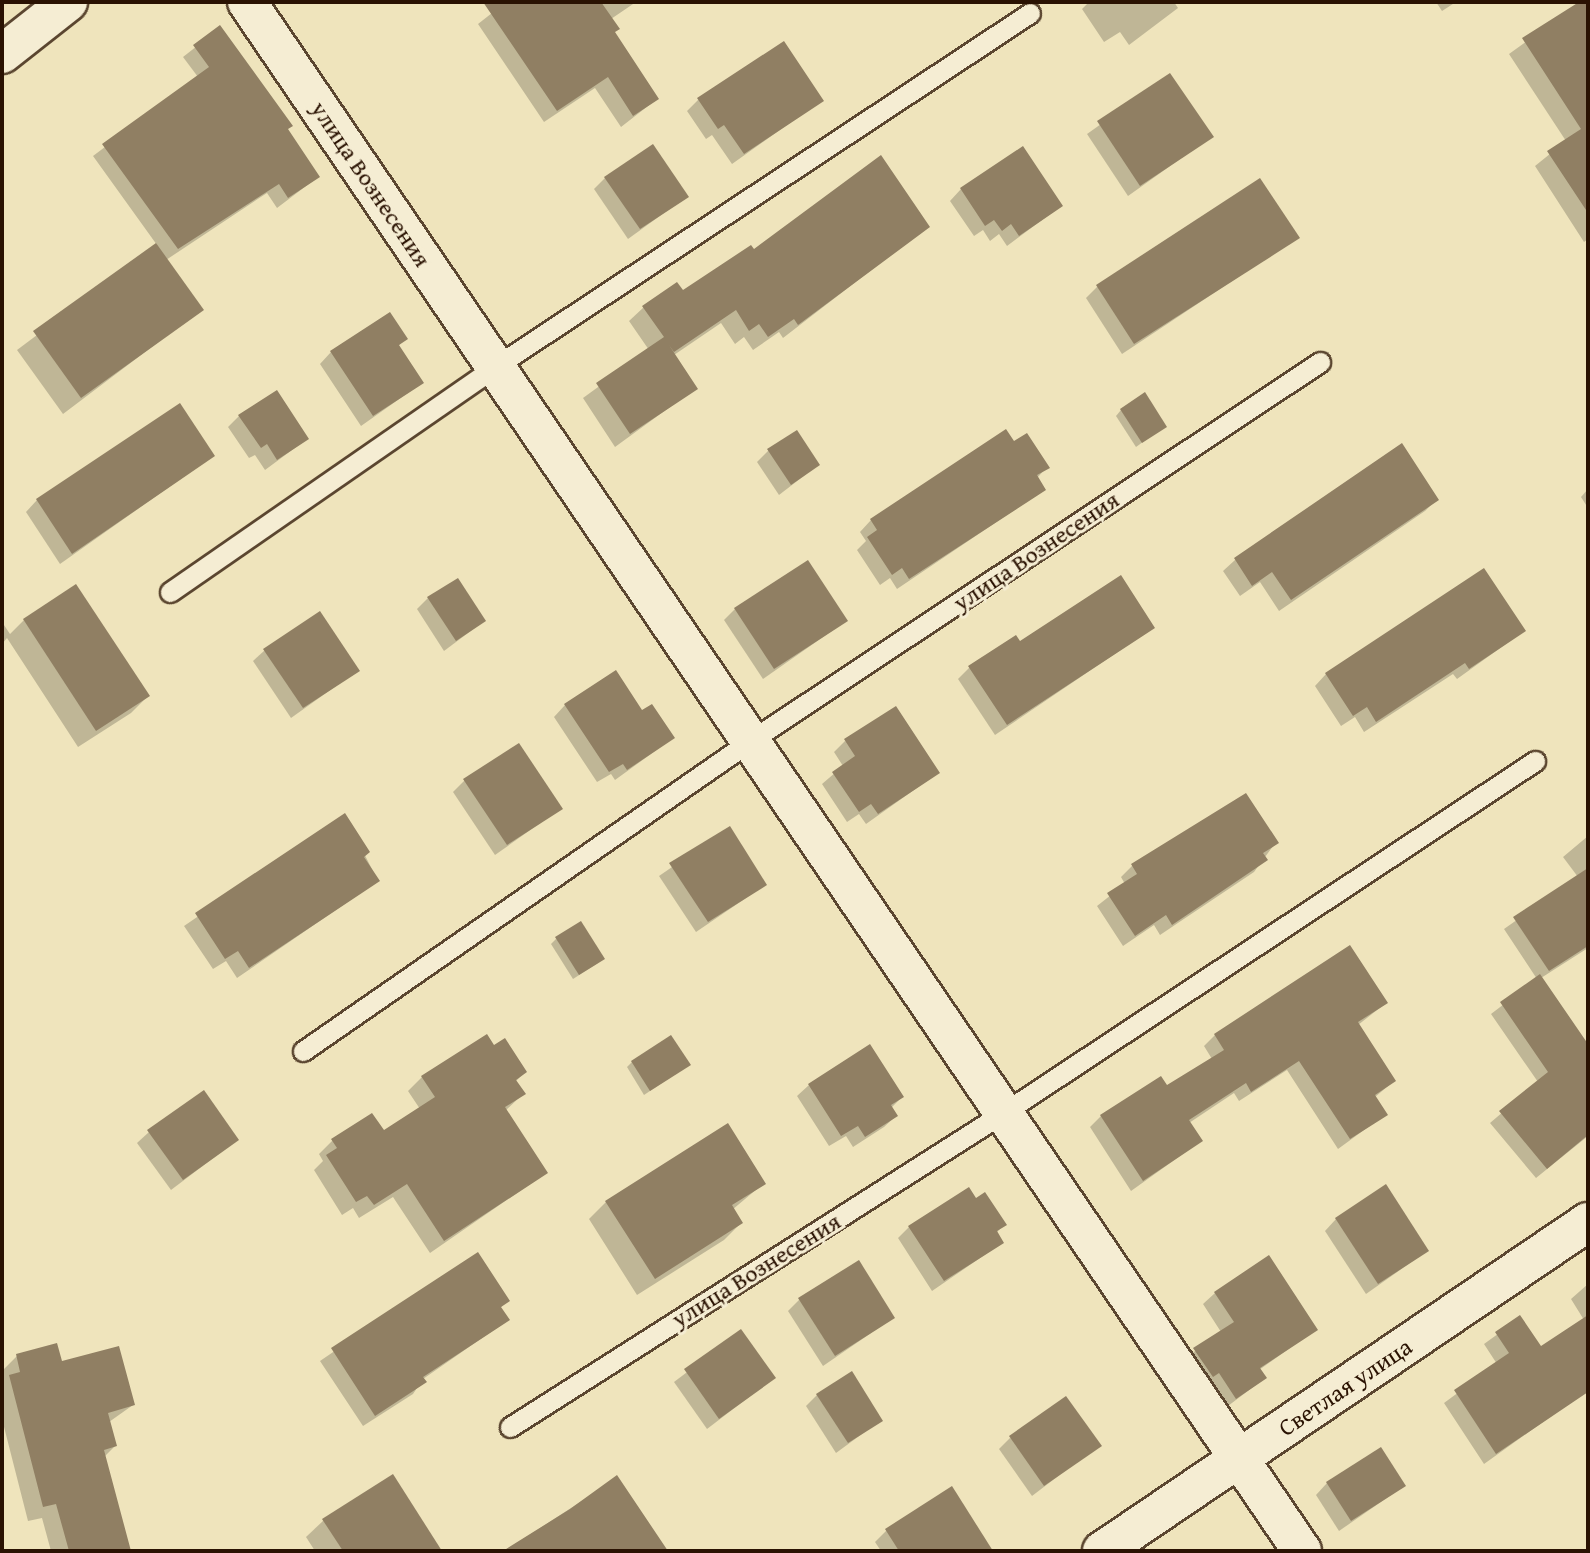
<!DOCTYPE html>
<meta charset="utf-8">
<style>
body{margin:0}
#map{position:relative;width:1590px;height:1553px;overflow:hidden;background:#efe4bc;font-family:"Gentium Book Plus",serif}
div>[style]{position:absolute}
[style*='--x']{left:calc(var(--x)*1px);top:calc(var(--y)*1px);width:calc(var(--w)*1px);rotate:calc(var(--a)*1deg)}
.shadow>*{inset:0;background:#0003}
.building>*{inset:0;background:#907f63}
.roads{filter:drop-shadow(2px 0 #5b4630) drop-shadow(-2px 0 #5b4630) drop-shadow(0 2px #5b4630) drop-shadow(0 -2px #5b4630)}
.lane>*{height:19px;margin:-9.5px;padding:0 9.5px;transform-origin:9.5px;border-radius:9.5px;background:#f5edd3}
.street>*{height:38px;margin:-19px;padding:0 19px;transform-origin:19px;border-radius:19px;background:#f5edd3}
.secondary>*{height:38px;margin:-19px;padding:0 19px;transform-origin:19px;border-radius:19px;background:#f5edd3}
span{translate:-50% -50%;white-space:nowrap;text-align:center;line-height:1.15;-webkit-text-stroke:6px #f5edd3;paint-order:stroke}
.street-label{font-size:24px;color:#2a1202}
.frame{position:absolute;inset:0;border:4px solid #2a1202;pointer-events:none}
</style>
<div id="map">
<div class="shadow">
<i style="clip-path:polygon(506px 2px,636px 2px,611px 19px,613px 33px,657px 99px,621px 127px,595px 88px,544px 122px,478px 24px)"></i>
<i style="clip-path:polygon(1089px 2px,1174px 2px,1178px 8px,1129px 45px,1120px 32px,1104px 42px,1082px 9px)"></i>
<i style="clip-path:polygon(1436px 2px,1456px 2px,1442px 11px)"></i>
<i style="clip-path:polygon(1580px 3px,1588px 16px,1588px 239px,1584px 242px,1535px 166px,1566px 141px,1509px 54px)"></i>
<i style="clip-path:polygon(220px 28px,318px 177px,277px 208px,267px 193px,166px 260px,202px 309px,63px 414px,17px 350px,157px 245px,93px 156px,198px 77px,183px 57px)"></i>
<i style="clip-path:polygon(1170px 75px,1211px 137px,1128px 196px,1087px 134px)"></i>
<i style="clip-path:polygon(698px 100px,822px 100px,732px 164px,712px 135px,706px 139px,687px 111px)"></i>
<i style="clip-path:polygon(605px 178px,686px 197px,628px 239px,594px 189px)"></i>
<i style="clip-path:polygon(961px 189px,1061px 206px,1007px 246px,999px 234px,990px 241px,983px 230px,974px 236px,950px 201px)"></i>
<i style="clip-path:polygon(927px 227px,783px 338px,779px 332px,753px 350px,744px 337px,735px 344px,721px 323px,674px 355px,696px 388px,615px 447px,583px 398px,649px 350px,629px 321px,644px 307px,682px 293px,753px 251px)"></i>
<i style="clip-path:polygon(1297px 238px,1122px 354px,1086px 298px,1097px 287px)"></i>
<i style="clip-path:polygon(406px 338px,397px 347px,422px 383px,361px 426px,320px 364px,331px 352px)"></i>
<i style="clip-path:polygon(1121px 410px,1165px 426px,1136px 447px,1116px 416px)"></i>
<i style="clip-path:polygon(239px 416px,307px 439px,265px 470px,255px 455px,249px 458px,228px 427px)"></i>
<i style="clip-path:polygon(1014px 443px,1047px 467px,1037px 478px,1044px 490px,897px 589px,890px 578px,880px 585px,857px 550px,866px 541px,860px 532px,871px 520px)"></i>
<i style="clip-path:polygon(1401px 445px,1436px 500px,1425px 511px,1279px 611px,1260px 582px,1240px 596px,1223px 571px,1235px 560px)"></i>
<i style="clip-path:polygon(769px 450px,818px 465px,779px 495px,757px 462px)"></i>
<i style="clip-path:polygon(213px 456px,60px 564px,26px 512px,37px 500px)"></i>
<i style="clip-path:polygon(1588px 489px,1588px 508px,1581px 497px)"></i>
<i style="clip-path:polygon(428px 598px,484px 621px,444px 651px,417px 609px)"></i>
<i style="clip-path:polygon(735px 609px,846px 621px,763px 679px,724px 620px)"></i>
<i style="clip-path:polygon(24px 620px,148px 696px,131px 713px,78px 747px,7px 638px,2px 644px,2px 622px,10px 634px)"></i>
<i style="clip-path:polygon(1153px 628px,995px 735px,958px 679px,969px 668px,1019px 643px)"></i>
<i style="clip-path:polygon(1524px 631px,1457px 679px,1453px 674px,1364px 732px,1355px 717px,1341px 726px,1315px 686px,1326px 674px)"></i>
<i style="clip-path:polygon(265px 650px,357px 671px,291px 718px,253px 661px)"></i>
<i style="clip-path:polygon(565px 705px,642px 713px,673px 738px,615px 780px,611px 774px,597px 782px,554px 717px)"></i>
<i style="clip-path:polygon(845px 741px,938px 773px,866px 824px,859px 814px,847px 822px,822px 784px,843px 766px,834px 752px)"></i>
<i style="clip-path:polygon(465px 780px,560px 809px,495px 855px,453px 792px)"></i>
<i style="clip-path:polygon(345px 816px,378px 881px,237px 978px,226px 961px,213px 969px,184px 926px)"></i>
<i style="clip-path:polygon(729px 828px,765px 885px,696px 932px,659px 876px)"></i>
<i style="clip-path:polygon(1588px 836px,1588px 948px,1541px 978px,1588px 1047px,1588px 1136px,1536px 1178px,1490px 1123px,1538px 1082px,1491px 1014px,1537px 979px,1504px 929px,1578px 877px,1563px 857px)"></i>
<i style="clip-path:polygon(1276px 842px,1254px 872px,1160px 935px,1154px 925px,1123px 946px,1097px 906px,1125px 884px,1121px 877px,1132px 866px)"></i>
<i style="clip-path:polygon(556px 939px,598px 963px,573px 979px,551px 944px)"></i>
<i style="clip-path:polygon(1386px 1003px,1358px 1025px,1394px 1081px,1375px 1097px,1386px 1114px,1338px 1149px,1287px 1070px,1239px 1101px,1234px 1093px,1189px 1123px,1201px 1141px,1131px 1191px,1090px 1127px,1101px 1116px,1166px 1087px,1212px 1059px,1204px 1046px,1215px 1035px)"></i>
<i style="clip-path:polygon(632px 1062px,689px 1065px,644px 1095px,627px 1067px)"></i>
<i style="clip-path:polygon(525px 1072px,515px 1082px,523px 1094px,505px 1111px,546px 1173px,430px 1253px,393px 1197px,359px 1218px,353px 1208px,342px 1215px,314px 1170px,323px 1161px,319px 1154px,333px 1140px,383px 1133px,420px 1109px,408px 1091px,422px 1077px)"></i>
<i style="clip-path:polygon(809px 1085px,902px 1097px,891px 1108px,896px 1116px,884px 1127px,853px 1147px,846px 1136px,829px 1146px,797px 1096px)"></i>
<i style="clip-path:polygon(149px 1132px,237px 1140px,171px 1190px,137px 1143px)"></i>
<i style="clip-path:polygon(764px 1183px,732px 1210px,741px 1223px,724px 1240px,637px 1295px,589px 1219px,606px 1202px)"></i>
<i style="clip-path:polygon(975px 1201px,1004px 1225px,996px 1233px,1002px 1243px,932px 1291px,898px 1238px,909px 1227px)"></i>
<i style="clip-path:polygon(1336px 1219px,1427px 1251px,1366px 1294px,1325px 1231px)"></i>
<i style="clip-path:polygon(477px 1254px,507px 1301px,500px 1308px,508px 1320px,423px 1379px,413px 1394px,363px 1426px,320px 1361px)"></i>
<i style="clip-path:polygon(1588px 1284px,1588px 1374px,1567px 1388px,1575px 1399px,1484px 1464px,1444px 1403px,1497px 1364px,1484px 1344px,1520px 1318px,1540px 1348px,1584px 1320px,1571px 1299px)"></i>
<i style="clip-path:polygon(1215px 1293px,1315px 1330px,1259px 1370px,1265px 1378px,1224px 1409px,1183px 1360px,1221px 1332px,1203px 1304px)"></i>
<i style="clip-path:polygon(799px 1300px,893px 1318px,823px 1366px,788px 1311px)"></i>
<i style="clip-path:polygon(740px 1332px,774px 1378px,707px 1429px,674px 1382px)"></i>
<i style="clip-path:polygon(17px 1356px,61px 1363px,133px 1405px,109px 1422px,115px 1446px,104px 1457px,129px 1551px,51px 1551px,42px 1518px,28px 1521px,2px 1419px,2px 1371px)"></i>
<i style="clip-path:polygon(817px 1395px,881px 1420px,836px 1453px,806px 1406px)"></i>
<i style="clip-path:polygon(1010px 1438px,1099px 1445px,1032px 1496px,999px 1449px)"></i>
<i style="clip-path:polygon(391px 1477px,411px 1551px,315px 1551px,306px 1537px,324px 1520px)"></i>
<i style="clip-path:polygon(617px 1478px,666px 1551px,505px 1551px)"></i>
<i style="clip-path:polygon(1327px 1483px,1404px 1486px,1339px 1531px,1316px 1495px)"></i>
<i style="clip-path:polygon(951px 1489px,991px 1551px,881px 1551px,875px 1542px,886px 1531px)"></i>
</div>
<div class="building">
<i style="clip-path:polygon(483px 2px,601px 2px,620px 29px,615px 32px,659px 99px,633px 116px,608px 77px,557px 111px)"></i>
<i style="clip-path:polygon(1579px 2px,1588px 2px,1588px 213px,1547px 151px,1581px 129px,1522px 38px)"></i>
<i style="clip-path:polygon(220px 25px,293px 126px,288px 129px,320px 177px,288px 198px,279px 184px,178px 249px,102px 144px,209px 67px,193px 45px)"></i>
<i style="clip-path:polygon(784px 41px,824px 101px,744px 154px,724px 125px,718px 129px,697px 98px)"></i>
<i style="clip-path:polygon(1170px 73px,1214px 137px,1140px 186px,1097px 121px)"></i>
<i style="clip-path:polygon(653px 144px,689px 197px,640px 229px,604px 177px)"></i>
<i style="clip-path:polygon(1023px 146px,1063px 206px,1019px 236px,1011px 224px,1002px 231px,994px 220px,985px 226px,960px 188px)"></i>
<i style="clip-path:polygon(881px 155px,930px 227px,798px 325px,794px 319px,768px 337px,759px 324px,749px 331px,736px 310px,674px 352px,669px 345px,698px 389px,630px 434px,596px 383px,664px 337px,642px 306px,677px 282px,683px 290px,751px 245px,754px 249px)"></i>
<i style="clip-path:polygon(1260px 178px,1300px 238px,1134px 344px,1096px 285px)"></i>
<i style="clip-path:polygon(156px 243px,204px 310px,81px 398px,33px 331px)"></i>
<i style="clip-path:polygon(390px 312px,408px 339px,399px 345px,424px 383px,373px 416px,330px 351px)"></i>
<i style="clip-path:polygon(277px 390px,309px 439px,277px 460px,267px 444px,261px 448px,238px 415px)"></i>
<i style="clip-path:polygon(1145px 392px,1167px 427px,1142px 443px,1120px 409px)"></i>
<i style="clip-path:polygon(180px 403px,215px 456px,72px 554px,36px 499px)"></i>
<i style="clip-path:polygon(1006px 429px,1014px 441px,1027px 433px,1050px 468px,1037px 475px,1046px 490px,909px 579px,902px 568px,892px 575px,867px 537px,877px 530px,870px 519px)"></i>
<i style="clip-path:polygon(797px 430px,820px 465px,791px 485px,767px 449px)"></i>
<i style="clip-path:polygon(1402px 443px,1439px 500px,1291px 600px,1272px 572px,1252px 586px,1234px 558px)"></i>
<i style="clip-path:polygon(808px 560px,848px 621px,774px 669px,734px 608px)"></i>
<i style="clip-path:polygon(1484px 568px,1526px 631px,1469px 669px,1465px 663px,1376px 722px,1367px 707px,1353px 716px,1325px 673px)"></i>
<i style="clip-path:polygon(1121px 575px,1155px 628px,1007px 725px,968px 666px,1016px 635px,1020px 641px)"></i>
<i style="clip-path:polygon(458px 578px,486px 621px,456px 641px,427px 597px)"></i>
<i style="clip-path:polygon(76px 584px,150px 696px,96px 731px,23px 619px)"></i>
<i style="clip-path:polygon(320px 611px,360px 671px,303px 708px,263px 649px)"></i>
<i style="clip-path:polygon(616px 670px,642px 710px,652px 704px,675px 738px,627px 770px,623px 764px,609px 772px,564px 704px)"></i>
<i style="clip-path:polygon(896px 706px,940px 773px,878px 814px,871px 804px,859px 812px,832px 772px,855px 756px,844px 739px)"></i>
<i style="clip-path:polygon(519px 743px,563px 809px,507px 845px,463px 779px)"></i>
<i style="clip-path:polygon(1246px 793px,1279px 843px,1263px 853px,1268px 860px,1172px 925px,1166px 915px,1135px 936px,1107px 893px,1137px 874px,1131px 864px)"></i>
<i style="clip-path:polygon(345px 813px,370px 852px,364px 857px,380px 881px,249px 968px,238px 951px,225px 959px,195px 913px)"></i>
<i style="clip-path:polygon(730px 826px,767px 885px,708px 922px,669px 863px)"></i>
<i style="clip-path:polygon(1588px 868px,1588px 946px,1549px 971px,1513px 917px)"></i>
<i style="clip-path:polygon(581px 921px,605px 959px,579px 975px,555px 937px)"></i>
<i style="clip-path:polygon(1350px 945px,1388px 1003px,1358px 1022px,1396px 1081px,1375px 1095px,1388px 1115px,1350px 1139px,1299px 1061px,1251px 1092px,1246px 1083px,1189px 1120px,1203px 1141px,1143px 1181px,1100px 1115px,1161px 1076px,1167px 1085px,1224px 1050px,1214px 1034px)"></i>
<i style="clip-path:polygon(1540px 974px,1588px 1044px,1588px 1135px,1547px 1169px,1499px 1111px,1548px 1072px,1500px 1002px)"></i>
<i style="clip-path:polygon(487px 1034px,494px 1045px,505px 1038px,527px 1072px,516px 1080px,526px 1094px,505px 1107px,548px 1173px,444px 1241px,407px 1184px,374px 1205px,367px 1196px,356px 1202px,326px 1155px,337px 1148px,331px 1139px,372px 1113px,384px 1130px,435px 1097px,421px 1076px)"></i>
<i style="clip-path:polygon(671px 1035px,691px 1065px,650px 1091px,631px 1061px)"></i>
<i style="clip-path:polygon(870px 1044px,904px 1097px,891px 1105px,898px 1116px,865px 1137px,858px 1126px,841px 1136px,808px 1084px)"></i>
<i style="clip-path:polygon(204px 1090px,239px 1140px,183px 1180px,147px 1130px)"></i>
<i style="clip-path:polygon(728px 1123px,766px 1184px,732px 1205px,743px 1223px,655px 1279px,605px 1201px)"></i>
<i style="clip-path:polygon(1386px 1184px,1429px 1251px,1378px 1284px,1335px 1218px)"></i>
<i style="clip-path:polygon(969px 1187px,976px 1198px,985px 1192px,1007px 1225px,997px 1231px,1004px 1243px,944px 1281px,908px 1226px)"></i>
<i style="clip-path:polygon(478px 1252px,510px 1301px,501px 1307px,510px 1320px,423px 1377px,427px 1382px,375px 1416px,331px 1348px)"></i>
<i style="clip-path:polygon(1269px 1255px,1318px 1330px,1260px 1368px,1267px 1378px,1236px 1399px,1219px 1373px,1213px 1377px,1193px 1348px,1234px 1322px,1214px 1292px)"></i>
<i style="clip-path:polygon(859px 1260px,895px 1318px,835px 1356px,798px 1298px)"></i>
<i style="clip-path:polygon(1520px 1315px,1541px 1346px,1588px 1315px,1588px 1392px,1496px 1454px,1454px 1390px,1509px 1353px,1495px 1332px)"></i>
<i style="clip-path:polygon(741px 1329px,776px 1378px,719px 1419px,684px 1369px)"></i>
<i style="clip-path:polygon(57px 1343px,62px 1361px,119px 1346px,135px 1405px,108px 1413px,117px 1446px,104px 1450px,131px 1551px,69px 1551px,56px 1504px,43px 1507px,9px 1375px,20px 1372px,16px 1354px)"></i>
<i style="clip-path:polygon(852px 1371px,883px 1421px,848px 1443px,816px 1394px)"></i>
<i style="clip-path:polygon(1066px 1396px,1102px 1446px,1044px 1486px,1009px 1436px)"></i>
<i style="clip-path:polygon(1381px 1447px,1406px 1486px,1351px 1521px,1326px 1482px)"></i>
<i style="clip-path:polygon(393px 1474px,442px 1551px,343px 1551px,322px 1519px)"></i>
<i style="clip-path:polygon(617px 1475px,668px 1551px,503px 1551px,570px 1509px)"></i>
<i style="clip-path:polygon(952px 1486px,993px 1551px,899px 1551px,885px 1529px)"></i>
</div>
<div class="roads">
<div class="lane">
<i style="--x:170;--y:592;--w:397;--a:-34.7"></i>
<i style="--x:496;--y:366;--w:640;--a:-33.47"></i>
<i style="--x:303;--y:1051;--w:548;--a:-34.73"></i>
<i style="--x:753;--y:739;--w:681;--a:-33.62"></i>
<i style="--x:510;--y:1427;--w:585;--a:-32.49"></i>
<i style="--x:1003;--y:1113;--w:638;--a:-33.49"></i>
</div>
<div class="street">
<i style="--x:2;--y:54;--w:84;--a:-38.2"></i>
<i style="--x:1102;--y:1551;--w:587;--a:-34.1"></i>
</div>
<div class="secondary">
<i style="--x:247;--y:2;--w:1874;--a:55.74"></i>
</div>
</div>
<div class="street-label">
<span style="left:371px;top:184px;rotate:56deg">улица Вознесения</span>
<span style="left:1036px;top:551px;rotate:-34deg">улица Вознесения</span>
<span style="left:756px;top:1270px;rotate:-32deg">улица Вознесения</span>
<span style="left:1345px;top:1387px;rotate:-34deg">Светлая улица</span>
</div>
<div class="frame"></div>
</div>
